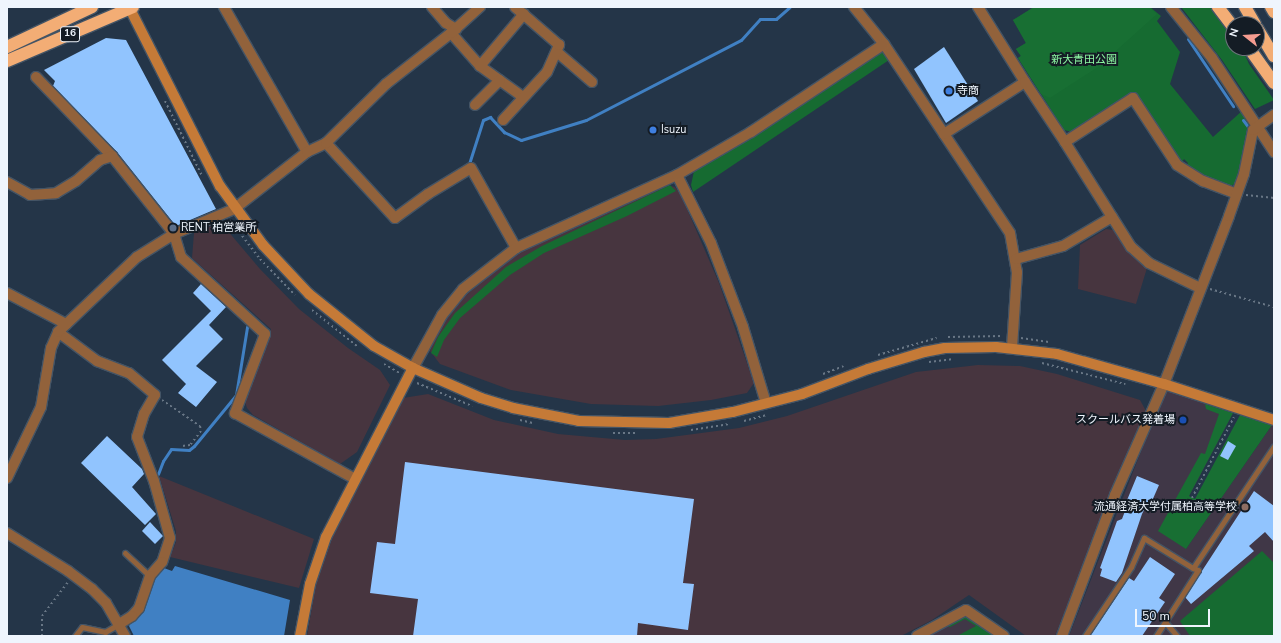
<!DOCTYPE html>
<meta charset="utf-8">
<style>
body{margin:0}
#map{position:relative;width:1281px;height:643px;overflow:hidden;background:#243548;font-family:"Nunito Sans","Noto Sans JP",sans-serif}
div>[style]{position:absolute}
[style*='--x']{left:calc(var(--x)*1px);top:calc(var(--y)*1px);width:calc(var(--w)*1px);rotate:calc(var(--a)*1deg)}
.industrial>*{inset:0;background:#47353f}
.education>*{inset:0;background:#403747}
.green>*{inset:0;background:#166b31}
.forest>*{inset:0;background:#186f33}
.water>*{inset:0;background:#4080c3}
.stream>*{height:3px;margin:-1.5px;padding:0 1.5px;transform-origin:1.5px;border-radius:1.5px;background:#4080c3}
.building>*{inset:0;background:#91c4fe}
.path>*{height:2px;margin-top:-1px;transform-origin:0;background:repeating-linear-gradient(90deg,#697786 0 2px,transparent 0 5px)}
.roads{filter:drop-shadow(1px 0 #445465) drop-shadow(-1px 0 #445465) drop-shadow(0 1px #445465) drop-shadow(0 -1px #445465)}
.lane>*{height:5px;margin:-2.5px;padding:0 2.5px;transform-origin:2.5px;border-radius:2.5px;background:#92623b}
.street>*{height:10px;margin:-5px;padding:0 5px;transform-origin:5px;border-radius:5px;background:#92623b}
.secondary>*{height:10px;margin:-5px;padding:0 5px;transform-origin:5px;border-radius:5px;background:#c57a37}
.highway>*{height:12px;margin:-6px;padding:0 6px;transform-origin:6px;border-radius:6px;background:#f3ad75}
.dots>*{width:11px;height:11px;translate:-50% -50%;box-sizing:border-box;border:2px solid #141c25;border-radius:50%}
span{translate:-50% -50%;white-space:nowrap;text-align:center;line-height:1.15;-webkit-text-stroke:4px #141c25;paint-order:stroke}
.shield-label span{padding:1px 3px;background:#141c25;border:1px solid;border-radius:3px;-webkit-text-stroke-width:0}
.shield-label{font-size:10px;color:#eff5fd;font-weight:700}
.park-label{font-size:11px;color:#8df7a3}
.poi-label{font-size:11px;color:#eff5fd}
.left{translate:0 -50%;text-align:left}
.right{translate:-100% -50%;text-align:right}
.frame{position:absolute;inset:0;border:8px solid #eff5fd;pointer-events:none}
.north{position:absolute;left:1225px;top:16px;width:40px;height:40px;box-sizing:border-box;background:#141c25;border:1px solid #6c737b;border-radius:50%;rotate:287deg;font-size:11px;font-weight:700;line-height:16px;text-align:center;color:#eff5fd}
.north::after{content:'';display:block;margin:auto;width:14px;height:18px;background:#f59c90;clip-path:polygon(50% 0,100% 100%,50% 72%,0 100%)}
.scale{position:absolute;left:1135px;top:609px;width:75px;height:18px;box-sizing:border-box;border:2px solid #eff5fd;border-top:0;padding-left:5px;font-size:12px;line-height:14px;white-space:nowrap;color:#eff5fd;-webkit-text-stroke:3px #141c25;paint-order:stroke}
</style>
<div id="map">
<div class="industrial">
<i style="clip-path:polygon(666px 185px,675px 187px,681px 195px,719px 283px,754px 383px,747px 393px,711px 400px,658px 406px,591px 404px,511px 390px,440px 364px,430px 351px,439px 329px,465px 296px,505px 261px,538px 243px)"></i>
<i style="clip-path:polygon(218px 223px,227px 230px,260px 269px,299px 309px,348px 348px,380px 370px,390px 385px,357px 452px,340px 464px,253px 415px,247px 408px,245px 402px,251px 380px,271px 329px,192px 258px,194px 233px)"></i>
<i style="clip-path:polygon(1106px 229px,1113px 230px,1134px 258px,1147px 268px,1136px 304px,1078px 289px,1080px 245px)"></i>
<i style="clip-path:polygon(978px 365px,1020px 366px,1057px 374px,1140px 400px,1146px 411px,1055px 636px,1026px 636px,969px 595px,932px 620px,901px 636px,307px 636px,316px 584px,335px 530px,403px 398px,428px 394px,494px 420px,558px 434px,625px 440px,656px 439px,739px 428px,787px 416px,916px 372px)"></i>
<i style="clip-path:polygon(159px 476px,314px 539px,299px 588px,170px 557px,176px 542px,176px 531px)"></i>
</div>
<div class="education">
<i style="clip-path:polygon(1165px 390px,1233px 413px,1189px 496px,1186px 549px,1272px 425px,1274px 426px,1274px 636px,1069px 636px)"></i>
<i style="clip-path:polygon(966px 614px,999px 636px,926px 636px)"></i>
</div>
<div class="green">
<i style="clip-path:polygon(1034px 7px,1150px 7px,1161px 16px,1157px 21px,1180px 52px,1170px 84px,1213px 137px,1242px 111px,1249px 124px,1236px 183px,1229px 187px,1208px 179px,1186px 166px,1188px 163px,1184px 159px,1182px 162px,1174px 152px,1134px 92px,1072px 132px,1064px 130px,1018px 58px,1021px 56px,1016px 49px,1026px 43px,1013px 20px)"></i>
<i style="clip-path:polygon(1181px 7px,1214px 7px,1233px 33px,1233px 48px,1242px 48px,1249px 64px,1274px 100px,1255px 109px,1222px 60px)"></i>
<i style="clip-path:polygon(882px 52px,892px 58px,693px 192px,691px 185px,694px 171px,736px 147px)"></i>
<i style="clip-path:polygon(670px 185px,676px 191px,627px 216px,544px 253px,510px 275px,460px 318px,444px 340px,437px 357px,431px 353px,438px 337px,455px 313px,506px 267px,542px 246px)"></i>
<i style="clip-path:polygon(1262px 551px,1274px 563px,1274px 636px,1190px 636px,1180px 621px)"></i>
<i style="clip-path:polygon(966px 614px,999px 636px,957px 636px,976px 626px,965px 619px,950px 627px,946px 625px)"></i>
</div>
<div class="forest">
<i style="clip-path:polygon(1034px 7px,1149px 7px,1157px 14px,1098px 67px,1050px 98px,1041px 94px,1018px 58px,1021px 56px,1016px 49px,1026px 43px,1013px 20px)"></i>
<i style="clip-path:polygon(1205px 404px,1233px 413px,1189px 496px,1195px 499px,1240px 415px,1272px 425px,1186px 549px,1158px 531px,1201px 453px,1205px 454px,1219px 414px,1206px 409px)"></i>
</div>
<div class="water">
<i style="clip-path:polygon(175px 566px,290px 600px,284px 636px,134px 636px,129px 626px,153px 579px,164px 568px,172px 571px)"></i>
</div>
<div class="stream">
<i style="--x:1188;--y:39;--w:81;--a:56.1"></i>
<i style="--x:1243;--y:120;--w:10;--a:53"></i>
<i style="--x:468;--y:167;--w:49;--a:-72.3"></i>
<i style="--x:483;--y:120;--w:8;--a:-23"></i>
<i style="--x:490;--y:117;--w:21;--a:47"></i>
<i style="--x:504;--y:132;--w:19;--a:25"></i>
<i style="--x:521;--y:140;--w:68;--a:-17.1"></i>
<i style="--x:586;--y:120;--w:174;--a:-27.3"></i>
<i style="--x:741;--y:40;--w:28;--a:-48"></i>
<i style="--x:760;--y:19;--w:16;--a:0"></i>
<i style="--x:776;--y:19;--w:18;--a:-41"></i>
<i style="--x:158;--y:474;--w:14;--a:-69"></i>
<i style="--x:163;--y:461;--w:14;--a:-56"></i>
<i style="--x:171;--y:449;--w:18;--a:3"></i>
<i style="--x:189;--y:450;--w:6;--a:-39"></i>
<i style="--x:194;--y:446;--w:66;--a:-50.5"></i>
<i style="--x:236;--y:395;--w:69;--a:-80.8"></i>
</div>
<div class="building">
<i style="clip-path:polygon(106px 38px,126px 40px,216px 209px,176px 226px,117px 152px,53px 86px,55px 81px,44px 70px)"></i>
<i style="clip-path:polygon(944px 47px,978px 101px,946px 123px,914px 69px)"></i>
<i style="clip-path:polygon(201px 284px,226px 307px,209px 325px,223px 339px,196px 366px,217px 382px,196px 407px,178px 393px,186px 384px,162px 360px,211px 311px,193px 293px)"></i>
<i style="clip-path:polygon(107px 436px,142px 469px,144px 474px,132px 487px,156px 514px,145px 525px,81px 463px)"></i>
<i style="clip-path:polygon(1228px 441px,1236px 446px,1228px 460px,1220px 456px)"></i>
<i style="clip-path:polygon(405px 462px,694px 499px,683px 583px,694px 584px,688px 630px,638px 623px,637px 636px,413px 636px,418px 599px,370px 593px,377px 542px,395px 544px)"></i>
<i style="clip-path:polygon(1137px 476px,1159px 485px,1152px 501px,1149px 500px,1142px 514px,1122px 573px,1116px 582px,1100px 576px,1102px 569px,1100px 568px,1117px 521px,1122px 519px,1127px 506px,1125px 505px)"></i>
<i style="clip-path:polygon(1254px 491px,1274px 506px,1274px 542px,1265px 532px,1249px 546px,1254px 551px,1191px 604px,1185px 597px)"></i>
<i style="clip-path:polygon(150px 522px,163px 536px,155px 544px,142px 531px)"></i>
<i style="clip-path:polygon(1150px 557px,1175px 574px,1159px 598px,1165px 602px,1142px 636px,1090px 636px,1129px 578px,1134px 581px)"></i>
</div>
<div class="path">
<i style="--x:165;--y:101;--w:84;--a:63.7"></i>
<i style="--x:1246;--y:195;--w:28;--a:6"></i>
<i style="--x:230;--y:220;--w:49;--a:52.4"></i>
<i style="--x:260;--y:259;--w:50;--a:45.8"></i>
<i style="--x:1210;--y:289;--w:66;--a:15.7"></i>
<i style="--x:312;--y:310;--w:58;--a:38.7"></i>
<i style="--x:948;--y:337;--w:55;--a:-1"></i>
<i style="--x:1021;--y:338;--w:28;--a:8"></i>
<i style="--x:878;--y:355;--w:61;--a:-16.1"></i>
<i style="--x:929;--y:362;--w:23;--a:-7"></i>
<i style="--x:1042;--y:363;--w:86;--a:14.2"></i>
<i style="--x:384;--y:364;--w:20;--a:30"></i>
<i style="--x:823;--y:374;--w:22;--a:-21"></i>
<i style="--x:417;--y:383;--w:60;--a:22.7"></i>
<i style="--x:162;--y:400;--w:46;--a:34.4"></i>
<i style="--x:200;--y:426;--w:5;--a:79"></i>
<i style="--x:201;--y:431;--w:18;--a:128"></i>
<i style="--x:190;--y:445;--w:8;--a:173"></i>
<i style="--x:520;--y:420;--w:13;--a:13"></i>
<i style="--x:744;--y:421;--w:24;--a:-15"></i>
<i style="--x:691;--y:430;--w:39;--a:-9"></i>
<i style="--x:613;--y:433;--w:25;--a:0"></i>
<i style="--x:1192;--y:498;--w:91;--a:-62.6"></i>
<i style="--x:42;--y:636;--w:20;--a:-90"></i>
<i style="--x:42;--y:616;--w:43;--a:-52.6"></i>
</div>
<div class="roads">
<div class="lane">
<i style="--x:125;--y:553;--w:34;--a:43"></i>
<i style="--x:1165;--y:622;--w:18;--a:49"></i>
<i style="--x:75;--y:636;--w:11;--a:-52"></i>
<i style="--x:82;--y:627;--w:24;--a:12"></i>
<i style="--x:105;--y:632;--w:16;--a:-30"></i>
<i style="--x:1085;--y:636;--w:83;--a:-56.3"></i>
<i style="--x:1131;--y:567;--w:32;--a:-66"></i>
<i style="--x:1144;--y:538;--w:57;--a:31.5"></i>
<i style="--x:1156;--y:636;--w:78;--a:-57.5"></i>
<i style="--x:1198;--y:570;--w:5;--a:-158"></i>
<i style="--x:1193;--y:568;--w:146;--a:-56.4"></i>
</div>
<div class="street">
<i style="--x:224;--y:7;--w:167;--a:60.2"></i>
<i style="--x:432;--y:7;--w:21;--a:49"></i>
<i style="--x:446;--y:23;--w:12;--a:31"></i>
<i style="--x:854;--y:7;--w:48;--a:51"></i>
<i style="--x:884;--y:44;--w:227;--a:56.3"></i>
<i style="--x:1010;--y:233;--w:40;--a:80"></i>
<i style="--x:1017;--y:272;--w:75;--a:93.8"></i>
<i style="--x:978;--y:7;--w:89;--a:57.9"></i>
<i style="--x:1171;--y:7;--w:65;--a:51.2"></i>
<i style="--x:1212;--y:58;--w:113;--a:56.6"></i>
<i style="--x:451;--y:33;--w:44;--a:48.7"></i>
<i style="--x:480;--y:66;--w:53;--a:35.8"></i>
<i style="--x:557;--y:52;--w:46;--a:40.6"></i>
<i style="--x:480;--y:66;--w:68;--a:-49.8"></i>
<i style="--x:36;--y:77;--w:110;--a:46.1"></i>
<i style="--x:112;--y:156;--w:100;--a:51.5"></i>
<i style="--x:174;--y:234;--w:24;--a:73"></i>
<i style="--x:181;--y:257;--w:114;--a:42.5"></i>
<i style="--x:265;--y:334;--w:85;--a:110.8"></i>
<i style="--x:235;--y:413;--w:137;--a:28.8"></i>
<i style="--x:475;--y:105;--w:35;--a:-45"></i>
<i style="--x:503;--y:120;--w:65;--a:-47.5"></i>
<i style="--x:547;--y:72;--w:30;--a:-66"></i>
<i style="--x:559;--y:45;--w:58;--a:-139.2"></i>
<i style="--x:944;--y:134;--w:96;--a:-32.7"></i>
<i style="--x:1025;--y:82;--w:72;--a:56.3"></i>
<i style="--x:326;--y:143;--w:102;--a:47.4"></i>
<i style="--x:395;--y:218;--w:41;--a:-36"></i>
<i style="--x:428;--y:194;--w:50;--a:-31.2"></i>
<i style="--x:471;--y:168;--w:92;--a:60.6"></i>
<i style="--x:677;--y:175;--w:76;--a:63.4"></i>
<i style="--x:711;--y:243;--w:90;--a:69.1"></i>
<i style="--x:743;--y:327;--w:79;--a:73.2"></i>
<i style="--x:7;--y:182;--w:26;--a:29"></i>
<i style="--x:30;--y:195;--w:26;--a:-4"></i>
<i style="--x:56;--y:193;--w:23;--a:-31"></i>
<i style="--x:76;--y:181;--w:32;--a:-41"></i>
<i style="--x:100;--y:160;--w:13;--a:-18"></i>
<i style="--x:1016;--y:259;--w:49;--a:-15.5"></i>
<i style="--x:1063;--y:246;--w:57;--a:-30.6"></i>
<i style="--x:1200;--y:288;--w:57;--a:-153.9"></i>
<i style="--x:1149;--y:263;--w:24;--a:-138"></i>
<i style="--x:1131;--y:247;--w:124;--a:-122.2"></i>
<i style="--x:1065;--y:142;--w:81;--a:-32.9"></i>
<i style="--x:1133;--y:98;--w:80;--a:56.7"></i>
<i style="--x:1177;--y:165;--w:31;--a:32"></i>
<i style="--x:1203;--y:181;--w:36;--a:21"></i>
<i style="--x:7;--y:293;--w:67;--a:27.7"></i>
<i style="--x:58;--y:332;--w:49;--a:36.6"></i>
<i style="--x:97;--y:361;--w:34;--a:21"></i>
<i style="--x:129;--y:373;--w:34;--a:40"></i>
<i style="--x:155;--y:395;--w:22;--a:120"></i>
<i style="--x:144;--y:414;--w:24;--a:107"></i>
<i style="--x:137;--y:437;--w:47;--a:68.9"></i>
<i style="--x:154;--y:481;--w:59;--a:74.3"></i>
<i style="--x:170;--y:538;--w:25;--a:108"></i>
<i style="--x:162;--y:562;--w:18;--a:131"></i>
<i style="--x:150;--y:576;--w:34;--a:109"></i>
<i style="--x:139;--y:608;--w:11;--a:131"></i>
<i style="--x:132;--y:616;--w:15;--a:148"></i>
<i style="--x:413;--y:368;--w:60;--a:-61.3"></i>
<i style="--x:442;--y:315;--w:33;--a:-51"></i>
<i style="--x:463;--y:289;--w:67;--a:-37.7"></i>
<i style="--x:516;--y:248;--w:177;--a:-24.4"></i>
<i style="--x:677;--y:175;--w:86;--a:-30.2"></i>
<i style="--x:751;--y:132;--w:159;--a:-33.5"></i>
<i style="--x:7;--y:478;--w:79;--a:-64.4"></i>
<i style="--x:41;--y:407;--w:60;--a:-80.4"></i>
<i style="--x:51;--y:348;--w:17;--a:-66"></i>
<i style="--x:58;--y:332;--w:109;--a:-43.5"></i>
<i style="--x:137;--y:257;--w:44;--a:-31.9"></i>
<i style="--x:174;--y:234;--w:65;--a:-22.6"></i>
<i style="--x:234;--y:209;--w:93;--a:-38"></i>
<i style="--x:307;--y:152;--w:21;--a:-25"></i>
<i style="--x:326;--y:143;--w:84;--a:-44.5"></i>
<i style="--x:386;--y:84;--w:83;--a:-38.1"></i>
<i style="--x:451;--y:33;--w:39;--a:-42"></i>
<i style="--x:7;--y:533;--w:72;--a:31.9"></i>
<i style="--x:68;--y:571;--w:30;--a:37"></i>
<i style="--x:92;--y:589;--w:20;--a:45"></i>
<i style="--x:106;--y:603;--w:38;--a:60"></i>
<i style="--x:917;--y:636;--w:55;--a:-28"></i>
<i style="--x:966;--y:610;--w:46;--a:34.4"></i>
<i style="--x:1062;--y:636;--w:151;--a:-69.4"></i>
<i style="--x:1115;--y:495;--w:121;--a:-66.2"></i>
<i style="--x:1164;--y:384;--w:180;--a:-68.8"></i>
<i style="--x:1229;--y:216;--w:45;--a:-70.3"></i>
<i style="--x:1244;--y:174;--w:45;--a:-78.4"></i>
<i style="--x:1253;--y:130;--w:26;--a:-36"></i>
</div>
<div class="secondary">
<i style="--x:129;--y:7;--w:201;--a:63.1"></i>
<i style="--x:220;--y:186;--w:73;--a:53.9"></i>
<i style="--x:263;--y:245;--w:67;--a:46.8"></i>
<i style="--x:309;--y:294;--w:83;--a:38.7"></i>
<i style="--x:374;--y:346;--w:45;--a:29.4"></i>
<i style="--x:413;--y:368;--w:74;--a:23.8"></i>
<i style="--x:481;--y:398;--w:34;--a:17"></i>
<i style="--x:513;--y:408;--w:67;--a:11.1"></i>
<i style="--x:579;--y:421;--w:90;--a:1.3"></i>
<i style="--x:669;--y:423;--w:65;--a:-9.8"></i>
<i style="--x:733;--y:412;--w:71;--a:-14.6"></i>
<i style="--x:802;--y:394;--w:71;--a:-20.7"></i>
<i style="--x:868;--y:369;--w:59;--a:-16.9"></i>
<i style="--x:924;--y:352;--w:21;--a:-11"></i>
<i style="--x:945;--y:348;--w:51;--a:-1.1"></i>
<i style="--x:996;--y:347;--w:61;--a:6.5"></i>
<i style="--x:1057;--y:354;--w:111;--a:15.7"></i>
<i style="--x:1164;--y:384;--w:116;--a:18.1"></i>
<i style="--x:300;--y:636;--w:53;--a:-79.1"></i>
<i style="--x:310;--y:584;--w:50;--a:-71.2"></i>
<i style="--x:326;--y:537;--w:190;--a:-62.8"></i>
</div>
<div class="highway">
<i style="--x:1218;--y:7;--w:25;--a:53"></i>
<i style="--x:1245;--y:7;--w:20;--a:60"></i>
<i style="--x:1271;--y:7;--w:6;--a:59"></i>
<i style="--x:1257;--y:28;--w:33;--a:59"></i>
<i style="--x:7;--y:47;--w:94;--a:-25.2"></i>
<i style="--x:1249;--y:48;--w:43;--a:54.5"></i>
<i style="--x:7;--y:61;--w:137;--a:-23.2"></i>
</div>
</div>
<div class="dots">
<i style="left:949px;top:91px;background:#3f7fe0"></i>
<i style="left:653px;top:130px;background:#3f7fe0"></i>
<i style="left:173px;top:228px;background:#5c6f8a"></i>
<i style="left:1183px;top:420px;background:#1a4fb4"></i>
<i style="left:1245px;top:507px;background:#8d6e63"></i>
</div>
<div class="shield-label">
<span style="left:70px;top:34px">16</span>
</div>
<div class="park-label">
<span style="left:1084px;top:60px">新大青田公園</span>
</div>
<div class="poi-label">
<span class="left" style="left:957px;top:91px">寺商</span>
<span class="left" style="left:661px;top:130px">Isuzu</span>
<span class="left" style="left:181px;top:228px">RENT 柏営業所</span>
<span class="right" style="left:1175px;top:420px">スクールバス発着場</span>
<span class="right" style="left:1237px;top:507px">流通経済大学付属柏高等学校</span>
</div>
<div class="frame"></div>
<div class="north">N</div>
<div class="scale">50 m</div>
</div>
